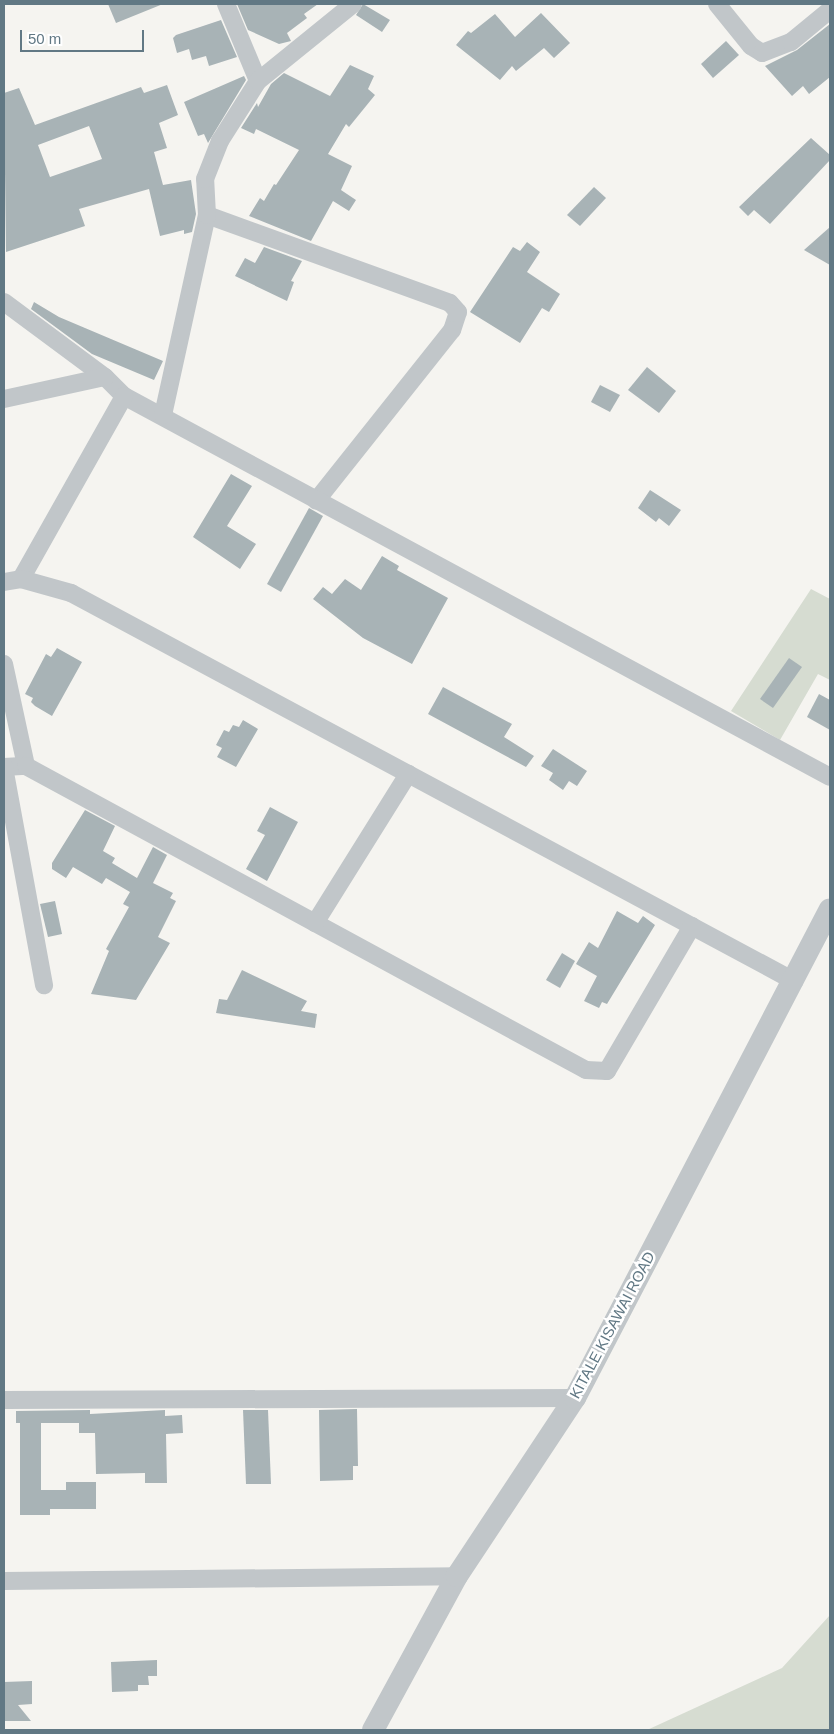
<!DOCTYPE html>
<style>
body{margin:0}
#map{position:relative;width:834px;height:1734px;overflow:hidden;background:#f5f4f0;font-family:Helvetica,sans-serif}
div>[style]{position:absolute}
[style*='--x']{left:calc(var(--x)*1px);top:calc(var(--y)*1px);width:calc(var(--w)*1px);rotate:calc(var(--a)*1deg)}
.green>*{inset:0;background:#d6dcd1}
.building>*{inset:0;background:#a8b3b6}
.minor>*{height:18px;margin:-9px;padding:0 9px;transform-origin:9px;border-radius:9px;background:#c1c6c9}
.tertiary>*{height:22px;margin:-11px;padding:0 11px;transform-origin:11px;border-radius:11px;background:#c1c6c9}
span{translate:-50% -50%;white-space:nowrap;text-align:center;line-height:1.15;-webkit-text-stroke:5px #fff;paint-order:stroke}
.street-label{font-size:15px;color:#617884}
.frame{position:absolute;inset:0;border:5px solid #617884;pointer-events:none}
.scale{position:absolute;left:20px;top:30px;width:124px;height:22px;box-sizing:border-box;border:2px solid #617884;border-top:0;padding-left:6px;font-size:15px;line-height:18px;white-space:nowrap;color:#617884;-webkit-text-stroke:4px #fff;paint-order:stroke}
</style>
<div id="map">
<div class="green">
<i style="clip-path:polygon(811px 589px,830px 599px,830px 680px,818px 674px,780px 740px,731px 711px)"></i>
<i style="clip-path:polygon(830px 1615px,830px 1730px,647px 1730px,782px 1668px)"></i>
</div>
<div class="building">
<i style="clip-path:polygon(108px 4px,163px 4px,116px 23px)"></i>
<i style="clip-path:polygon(237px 4px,318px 4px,304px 14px,307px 18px,287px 33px,291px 41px,279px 44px,248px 30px)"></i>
<i style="clip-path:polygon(363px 4px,390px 20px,382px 32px,356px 15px)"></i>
<i style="clip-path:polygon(541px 13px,570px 43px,554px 58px,544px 48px,516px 71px,512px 66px,500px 80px,456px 45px,468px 31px,471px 33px,495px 14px,515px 37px)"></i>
<i style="clip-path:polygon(221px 20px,237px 57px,209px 66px,206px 56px,192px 60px,189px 49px,177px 53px,173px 38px,176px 35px)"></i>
<i style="clip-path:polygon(830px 24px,830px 77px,809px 94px,803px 86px,792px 96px,765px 66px,797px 50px)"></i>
<i style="clip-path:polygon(726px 41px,739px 55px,713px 78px,701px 64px)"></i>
<i style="clip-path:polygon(350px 65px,374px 76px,368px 89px,375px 95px,349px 127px,346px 124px,328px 154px,352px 166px,341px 190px,356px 200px,349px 211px,333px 201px,311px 241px,249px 216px,260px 198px,264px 201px,274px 184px,276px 185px,299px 150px,256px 129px,254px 134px,241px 128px,257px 103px,258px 107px,271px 84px,284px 73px,330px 96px)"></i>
<i style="clip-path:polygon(244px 76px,246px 80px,208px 143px,204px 134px,198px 136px,184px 102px)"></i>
<i style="clip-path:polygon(evenodd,167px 85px,178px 115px,159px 123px,167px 148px,154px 152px,163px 185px,191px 180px,196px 214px,192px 232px,184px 234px,184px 230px,160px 236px,149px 189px,79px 209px,85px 226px,6px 252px,4px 93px,19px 88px,35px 125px,141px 87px,144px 93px,167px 85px,89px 126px,102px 159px,50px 177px,38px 145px,89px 126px)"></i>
<i style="clip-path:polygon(811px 138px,830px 155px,830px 160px,770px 224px,754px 210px,748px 216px,739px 207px)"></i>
<i style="clip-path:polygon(594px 187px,606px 198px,580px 226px,567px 215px)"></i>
<i style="clip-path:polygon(830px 227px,830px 265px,804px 250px)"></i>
<i style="clip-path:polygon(527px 242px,540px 252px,527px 272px,560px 294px,549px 312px,542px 308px,520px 343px,470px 312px,513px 247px,520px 251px)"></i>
<i style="clip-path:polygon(264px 247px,302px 261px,291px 281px,294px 282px,287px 301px,235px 276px,245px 258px,255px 263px)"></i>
<i style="clip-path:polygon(34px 302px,59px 317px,163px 361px,154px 380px,92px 354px,31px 309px)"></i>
<i style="clip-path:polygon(647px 367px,676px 391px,659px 413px,628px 390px)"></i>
<i style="clip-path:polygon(600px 385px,620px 395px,610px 412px,591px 402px)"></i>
<i style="clip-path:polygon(231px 474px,252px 486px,227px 526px,256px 544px,240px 569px,193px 537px)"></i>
<i style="clip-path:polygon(650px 490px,681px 510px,669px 526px,659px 518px,656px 522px,638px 508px)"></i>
<i style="clip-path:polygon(309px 508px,323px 516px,281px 592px,267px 584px)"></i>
<i style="clip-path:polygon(382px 556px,399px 566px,397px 570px,448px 598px,412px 664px,363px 638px,313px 599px,323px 587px,332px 594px,345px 579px,361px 590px)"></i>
<i style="clip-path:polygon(57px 648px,82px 662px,52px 716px,35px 706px,31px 702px,33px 698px,25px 694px,46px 654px,51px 657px)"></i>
<i style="clip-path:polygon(789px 658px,802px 667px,773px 708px,760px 699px)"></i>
<i style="clip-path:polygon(443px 687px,512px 724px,504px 737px,534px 756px,526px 767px,428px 714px)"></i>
<i style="clip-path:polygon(819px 694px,830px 700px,830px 730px,807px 717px)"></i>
<i style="clip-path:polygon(243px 720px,258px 729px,236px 767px,217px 757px,222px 748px,216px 745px,224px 730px,229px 732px,233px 725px,239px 727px)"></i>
<i style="clip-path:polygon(553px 749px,587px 771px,577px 786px,569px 781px,563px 790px,549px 780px,553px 773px,541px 766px)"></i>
<i style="clip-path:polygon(270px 807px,298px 822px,267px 881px,246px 869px,265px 835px,257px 831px)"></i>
<i style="clip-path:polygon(85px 810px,115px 826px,103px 851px,115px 858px,112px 863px,137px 878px,153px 847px,167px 855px,153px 883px,173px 893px,170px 898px,176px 901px,158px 937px,170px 943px,136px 1000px,91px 994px,109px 951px,106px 949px,129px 907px,123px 904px,130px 892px,106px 878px,102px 884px,73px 867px,66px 878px,52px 869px,52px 863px)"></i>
<i style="clip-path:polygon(55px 901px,62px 934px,48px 937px,40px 904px)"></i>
<i style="clip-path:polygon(617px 911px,638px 923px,643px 916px,655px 925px,607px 1004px,602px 1002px,599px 1008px,584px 1001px,597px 976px,576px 964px,589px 942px,598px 948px)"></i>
<i style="clip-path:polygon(562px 953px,575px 961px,560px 988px,546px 980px)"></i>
<i style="clip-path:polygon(242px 970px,307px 1001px,301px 1011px,317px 1014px,315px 1028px,216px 1013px,219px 999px,227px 1000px)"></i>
<i style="clip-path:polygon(357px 1409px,358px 1466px,353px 1466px,353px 1480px,320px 1481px,319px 1410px)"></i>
<i style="clip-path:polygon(90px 1410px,90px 1414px,165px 1410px,165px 1416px,182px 1415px,183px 1433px,166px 1434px,167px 1483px,145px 1483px,145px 1473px,96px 1474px,95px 1433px,79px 1433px,79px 1423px,41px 1423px,41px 1490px,66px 1490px,66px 1482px,96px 1482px,96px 1509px,50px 1509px,50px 1515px,20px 1515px,20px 1423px,16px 1423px,16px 1411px)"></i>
<i style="clip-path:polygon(243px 1410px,268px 1410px,271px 1484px,246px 1484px)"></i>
<i style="clip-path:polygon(157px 1660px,157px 1676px,148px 1676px,149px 1685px,138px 1685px,138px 1691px,112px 1692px,111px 1662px)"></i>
<i style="clip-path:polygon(32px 1681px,32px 1704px,18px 1705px,31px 1721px,4px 1721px,4px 1682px)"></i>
</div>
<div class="minor">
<i style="--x:226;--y:4;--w:83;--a:67.4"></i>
<i style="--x:717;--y:4;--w:54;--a:51"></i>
<i style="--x:751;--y:46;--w:13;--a:32"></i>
<i style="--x:762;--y:53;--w:31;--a:-21"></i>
<i style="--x:791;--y:42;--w:50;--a:-39.4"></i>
<i style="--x:207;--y:215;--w:258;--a:19.9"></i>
<i style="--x:450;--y:303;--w:12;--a:48"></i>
<i style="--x:458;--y:312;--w:19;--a:108"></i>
<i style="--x:452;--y:330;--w:218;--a:128.5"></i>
<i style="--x:4;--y:302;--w:126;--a:36.6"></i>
<i style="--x:105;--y:377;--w:27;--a:45"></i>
<i style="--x:124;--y:396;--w:802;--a:28.35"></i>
<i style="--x:4;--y:399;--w:103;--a:-12.3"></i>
<i style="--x:163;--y:415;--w:205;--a:-77.6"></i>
<i style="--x:207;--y:215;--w:36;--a:-93"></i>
<i style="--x:205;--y:179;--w:41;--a:-68.5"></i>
<i style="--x:220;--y:141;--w:71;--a:-57.7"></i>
<i style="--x:258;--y:81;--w:122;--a:-39"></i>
<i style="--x:21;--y:579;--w:210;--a:-60.6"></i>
<i style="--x:4;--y:582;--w:17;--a:-10"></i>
<i style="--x:21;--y:579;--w:52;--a:15.6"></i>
<i style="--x:71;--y:593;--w:821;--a:28.22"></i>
<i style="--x:4;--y:664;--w:104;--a:77.8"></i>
<i style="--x:4;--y:767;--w:22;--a:-3"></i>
<i style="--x:26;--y:766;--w:637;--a:28.5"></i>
<i style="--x:586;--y:1070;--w:21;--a:3"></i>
<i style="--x:607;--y:1071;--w:168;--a:-59.6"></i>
<i style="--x:4;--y:767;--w:222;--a:79.6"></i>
<i style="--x:315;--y:923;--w:176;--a:-58"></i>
<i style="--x:4;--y:1400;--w:571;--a:-0.2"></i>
<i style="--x:4;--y:1581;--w:453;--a:-0.6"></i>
</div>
<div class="tertiary">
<i style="--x:373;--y:1730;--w:175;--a:-61.4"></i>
<i style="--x:457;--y:1576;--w:214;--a:-56.5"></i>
<i style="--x:575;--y:1398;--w:551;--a:-62.46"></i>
</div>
<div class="street-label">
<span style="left:612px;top:1325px;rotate:-62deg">KITALE KISAWAI ROAD</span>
</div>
<div class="frame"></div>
<div class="scale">50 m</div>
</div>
